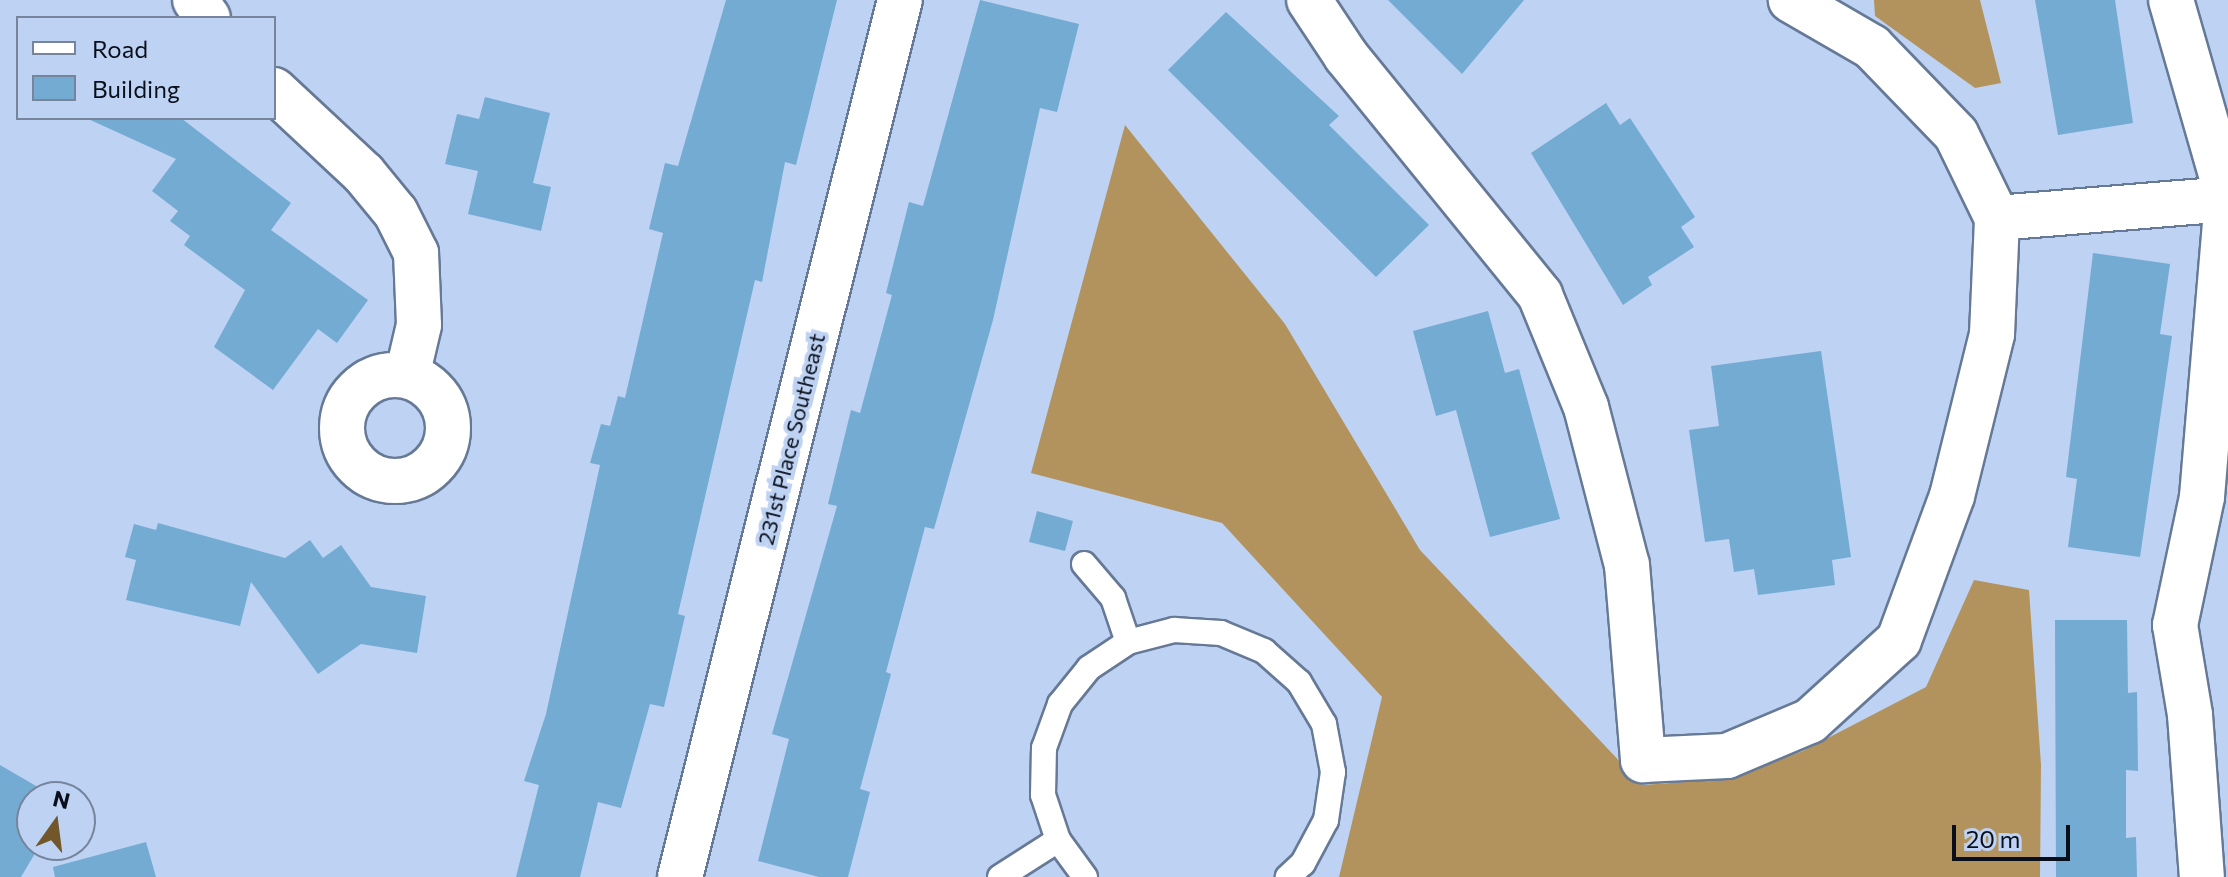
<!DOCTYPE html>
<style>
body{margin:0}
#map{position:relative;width:2228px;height:877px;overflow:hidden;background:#bed2f3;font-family:Commissioner,sans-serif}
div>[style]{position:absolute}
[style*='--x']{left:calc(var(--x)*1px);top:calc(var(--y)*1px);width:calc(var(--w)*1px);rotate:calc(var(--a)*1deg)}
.forest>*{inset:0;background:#b3935d}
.building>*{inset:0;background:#74abd2}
.roads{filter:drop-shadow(2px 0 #667996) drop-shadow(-2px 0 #667996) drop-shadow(0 2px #667996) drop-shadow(0 -2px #667996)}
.lane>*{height:24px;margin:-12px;padding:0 12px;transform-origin:12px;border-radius:12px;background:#fff}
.street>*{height:44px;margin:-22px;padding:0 22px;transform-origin:22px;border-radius:22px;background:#fff}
.street>.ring{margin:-22px;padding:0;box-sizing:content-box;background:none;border:44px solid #fff;border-radius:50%}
span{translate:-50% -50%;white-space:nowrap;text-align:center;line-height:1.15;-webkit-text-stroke:8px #bed2f3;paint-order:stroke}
.street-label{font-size:22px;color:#090f1a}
.legend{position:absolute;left:16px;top:16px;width:260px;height:104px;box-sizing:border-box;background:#bed2f3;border:2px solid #76849c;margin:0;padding:10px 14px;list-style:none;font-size:24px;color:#090f1a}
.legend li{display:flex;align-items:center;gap:16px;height:40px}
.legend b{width:40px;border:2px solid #76849c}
.north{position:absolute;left:16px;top:781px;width:80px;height:80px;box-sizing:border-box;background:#bed2f3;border:2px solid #76849c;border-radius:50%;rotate:14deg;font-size:22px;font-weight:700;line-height:32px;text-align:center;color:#090f1a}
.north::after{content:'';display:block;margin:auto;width:28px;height:36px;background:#715729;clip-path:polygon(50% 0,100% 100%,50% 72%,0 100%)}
.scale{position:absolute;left:1952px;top:825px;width:118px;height:36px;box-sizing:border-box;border:4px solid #090f1a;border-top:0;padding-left:10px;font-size:24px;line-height:28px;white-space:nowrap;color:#090f1a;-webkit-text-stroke:6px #bed2f3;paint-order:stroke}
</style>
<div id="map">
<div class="forest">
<i style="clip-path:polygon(1874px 0,1980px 0,2001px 83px,1975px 88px,1875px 16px)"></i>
<i style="clip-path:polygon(1125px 125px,1285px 324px,1420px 550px,1642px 785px,1728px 779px,1803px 751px,1926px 687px,1974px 580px,2029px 590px,2041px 765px,2040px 877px,1339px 877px,1382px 697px,1222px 523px,1031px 473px)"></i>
</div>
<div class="building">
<i style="clip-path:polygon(726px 0,837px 0,796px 165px,785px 162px,762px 282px,755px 280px,678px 614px,685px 616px,664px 707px,650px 704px,621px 808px,598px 802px,580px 877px,516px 877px,539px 785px,524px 781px,546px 714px,600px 465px,590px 463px,601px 424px,610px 426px,618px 396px,625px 398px,663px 233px,649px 229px,665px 163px,678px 166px)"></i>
<i style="clip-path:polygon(980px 0,1079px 24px,1057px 112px,1040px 108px,993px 320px,934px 529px,925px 527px,886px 672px,891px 674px,860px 789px,870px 792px,848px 877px,819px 877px,758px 861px,789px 739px,772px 734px,837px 506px,828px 504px,851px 410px,860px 413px,892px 295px,886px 293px,909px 202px,923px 206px)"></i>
<i style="clip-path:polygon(1388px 0,1524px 0,1462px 74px)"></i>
<i style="clip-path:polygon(2035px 0,2115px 0,2133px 123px,2058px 135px)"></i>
<i style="clip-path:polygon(1226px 12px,1339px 116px,1329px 125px,1429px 225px,1376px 277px,1168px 70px)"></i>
<i style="clip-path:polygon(485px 97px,550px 113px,533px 183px,551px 187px,541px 231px,468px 214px,478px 171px,445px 164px,457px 114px,479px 119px)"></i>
<i style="clip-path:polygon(1606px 103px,1620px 125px,1630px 118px,1695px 217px,1681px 227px,1694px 247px,1648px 277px,1652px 285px,1623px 305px,1531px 153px)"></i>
<i style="clip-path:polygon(86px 118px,181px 118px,291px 203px,271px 230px,368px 300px,337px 343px,318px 329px,273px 390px,214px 347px,245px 290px,184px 245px,190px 236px,170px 221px,178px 211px,152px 191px,176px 159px)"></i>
<i style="clip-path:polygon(2093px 253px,2170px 264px,2160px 334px,2172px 336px,2140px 557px,2068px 547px,2077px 479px,2066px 477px)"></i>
<i style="clip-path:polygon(1488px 311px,1505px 373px,1519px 369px,1560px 519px,1490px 537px,1456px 410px,1436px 416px,1413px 331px)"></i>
<i style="clip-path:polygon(1821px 351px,1851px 557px,1832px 560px,1835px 585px,1758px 595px,1754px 569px,1734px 572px,1729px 539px,1705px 542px,1689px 430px,1719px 426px,1711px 366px)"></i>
<i style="clip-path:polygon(1037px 511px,1073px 521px,1065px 551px,1029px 542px)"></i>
<i style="clip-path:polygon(158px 523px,285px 558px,310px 540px,323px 558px,341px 545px,371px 587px,426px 596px,417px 653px,361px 644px,318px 674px,251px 582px,240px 626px,126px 600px,136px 560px,125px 557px,134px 524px,156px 530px)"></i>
<i style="clip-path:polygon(2055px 620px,2127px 620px,2128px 693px,2137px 692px,2138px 771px,2126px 770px,2126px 838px,2136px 837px,2137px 877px,2056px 877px)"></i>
<i style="clip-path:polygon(0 765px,55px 797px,32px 797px,32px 845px,40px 845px,21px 877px,0 877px)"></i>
<i style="clip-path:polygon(146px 842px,156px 877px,55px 877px,53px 867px)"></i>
</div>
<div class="roads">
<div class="lane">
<i style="--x:1084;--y:564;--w:45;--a:49.5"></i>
<i style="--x:1113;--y:598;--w:46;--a:71.2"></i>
<i style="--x:1000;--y:877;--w:69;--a:-32.5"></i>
<i style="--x:1085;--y:877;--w:46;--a:-126.1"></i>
<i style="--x:1058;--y:840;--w:47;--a:-108.4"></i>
<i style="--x:1043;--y:795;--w:47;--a:-88.8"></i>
<i style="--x:1044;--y:748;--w:47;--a:-70"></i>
<i style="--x:1060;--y:704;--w:46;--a:-51.1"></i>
<i style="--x:1089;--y:668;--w:47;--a:-33.7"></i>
<i style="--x:1128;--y:642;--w:48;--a:-14.6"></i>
<i style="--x:1174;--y:630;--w:47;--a:3.7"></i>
<i style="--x:1221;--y:633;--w:47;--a:22.7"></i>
<i style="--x:1264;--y:651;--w:47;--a:41.5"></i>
<i style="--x:1299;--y:682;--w:49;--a:59.2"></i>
<i style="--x:1324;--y:724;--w:49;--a:79.4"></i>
<i style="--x:1333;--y:772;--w:49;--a:98.3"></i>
<i style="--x:1326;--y:820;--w:49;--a:118.1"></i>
<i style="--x:1303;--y:863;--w:21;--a:137"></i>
</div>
<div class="street">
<i style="--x:195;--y:0;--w:22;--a:54"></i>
<i style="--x:1309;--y:0;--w:67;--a:56.5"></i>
<i style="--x:1346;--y:56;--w:308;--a:50.9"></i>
<i style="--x:1540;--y:295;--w:121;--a:67.7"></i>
<i style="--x:1586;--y:407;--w:163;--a:75.5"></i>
<i style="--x:1627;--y:565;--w:196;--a:85.3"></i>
<i style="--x:1643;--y:760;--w:84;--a:-2.7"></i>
<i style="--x:1727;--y:756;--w:90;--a:-22.9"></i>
<i style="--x:1810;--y:721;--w:120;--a:-42.3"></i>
<i style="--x:1899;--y:640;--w:153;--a:-69.8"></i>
<i style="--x:1952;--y:496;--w:167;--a:-76.1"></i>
<i style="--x:1992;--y:334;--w:116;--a:-87.5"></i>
<i style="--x:1997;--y:218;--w:93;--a:-116"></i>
<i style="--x:1956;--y:134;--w:121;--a:-134"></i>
<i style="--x:1872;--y:47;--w:94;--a:-149.9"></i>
<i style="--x:2171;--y:0;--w:207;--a:74"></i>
<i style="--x:274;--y:90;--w:123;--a:43"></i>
<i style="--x:364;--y:174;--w:50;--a:50.6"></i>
<i style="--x:396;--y:213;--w:45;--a:63.4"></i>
<i style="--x:416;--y:253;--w:72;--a:87.6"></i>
<i style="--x:419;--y:325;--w:52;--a:103.2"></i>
<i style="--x:1997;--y:218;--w:231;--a:-4.7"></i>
<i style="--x:2227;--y:199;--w:299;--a:94.8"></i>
<i style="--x:2202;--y:497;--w:131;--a:101.9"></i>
<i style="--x:2175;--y:625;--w:91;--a:80.5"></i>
<i style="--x:2190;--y:715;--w:162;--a:85.8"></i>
<i class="ring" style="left:342px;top:375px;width:62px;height:62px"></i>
<i style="--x:680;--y:877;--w:904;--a:-75.92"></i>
</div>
</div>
<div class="street-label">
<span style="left:791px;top:439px;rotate:-76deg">231st Place Southeast</span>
</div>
<ul class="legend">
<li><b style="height:10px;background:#fff"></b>Road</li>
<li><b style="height:22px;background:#74abd2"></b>Building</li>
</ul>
<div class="north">N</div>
<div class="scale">20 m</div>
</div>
